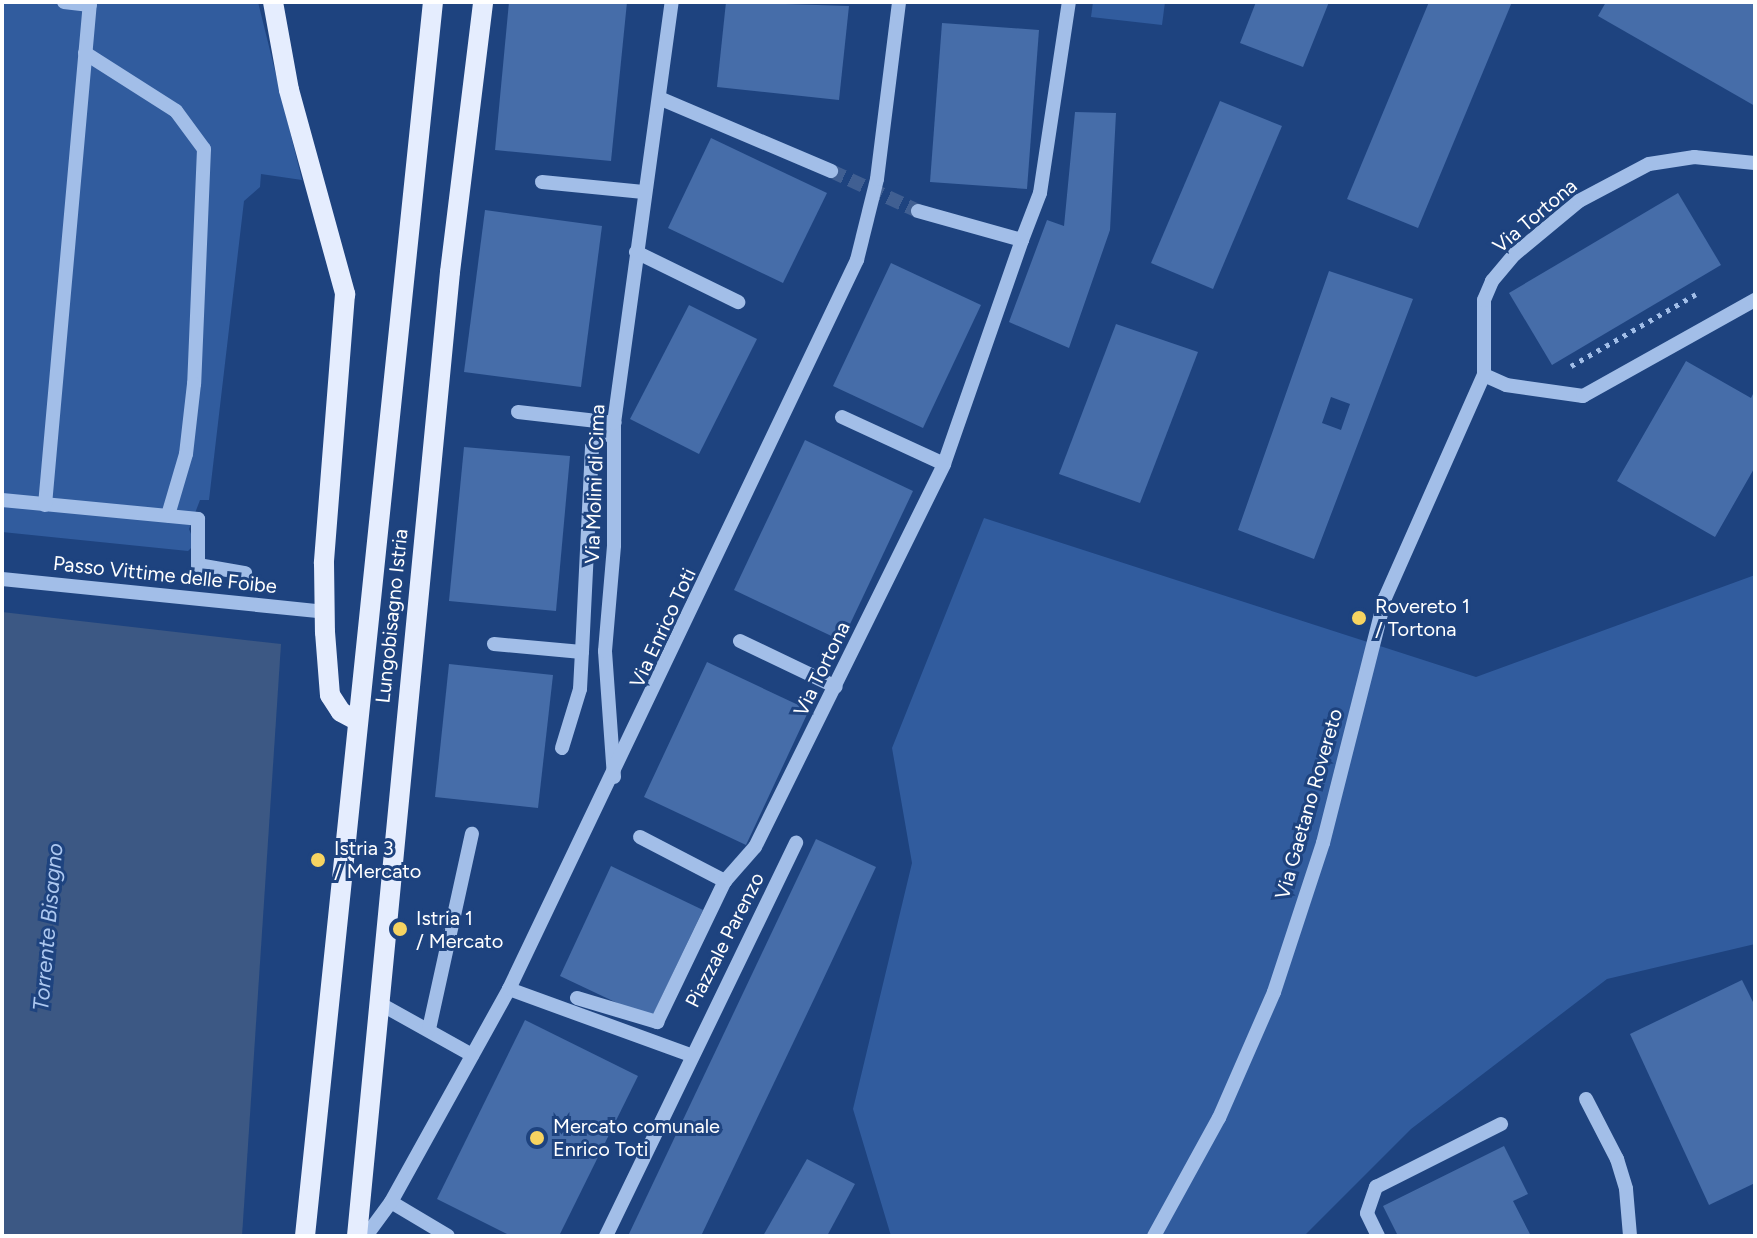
<!DOCTYPE html>
<style>
body{margin:0}
#map{position:relative;width:1757px;height:1238px;overflow:hidden;background:#1e437f;font-family:Figtree,sans-serif}
div>[style]{position:absolute}
[style*='--x']{left:calc(var(--x)*1px);top:calc(var(--y)*1px);width:calc(var(--w)*1px);rotate:calc(var(--a)*1deg)}
.green>*{inset:0;background:#315c9e}
.water>*{inset:0;background:#3c5884}
.building>*{inset:0;background:#466da9}
.minor-tunnel>*{height:14px;margin-top:-7px;transform-origin:0;background:repeating-linear-gradient(90deg,#405f92 0 14px,transparent 0 21px)}
.path>*{height:5px;margin-top:-2.5px;transform-origin:0;background:repeating-linear-gradient(90deg,#a2bee8 0 4px,transparent 0 10px)}
.minor>*{height:14px;margin:-7px;padding:0 7px;transform-origin:7px;border-radius:7px;background:#a2bee8}
.major>*{height:20px;margin:-10px;padding:0 10px;transform-origin:10px;border-radius:10px;background:#e5edfe}
.dots>*{width:22px;height:22px;translate:-50% -50%;box-sizing:border-box;border:4px solid #1e437f;border-radius:50%}
span{translate:-50% -50%;white-space:nowrap;text-align:center;line-height:1.15;-webkit-text-stroke:6px #1e437f;paint-order:stroke}
.street-label{font-size:20px;color:#fff}
.poi-label{font-size:20px;color:#fff}
.left{translate:0 -50%;text-align:left}
.water-label{font-size:22px;color:#adc8f0;font-style:italic}
.frame{position:absolute;inset:0;border:4px solid #fff;pointer-events:none}
</style>
<div id="map">
<div class="green">
<i style="clip-path:polygon(2px 2px,258px 2px,302px 180px,261px 174px,260px 187px,244px 201px,209px 500px,200px 500px,189px 529px,195px 544px,188px 551px,2px 532px)"></i>
<i style="clip-path:polygon(1093px 2px,1165px 2px,1162px 25px,1091px 17px)"></i>
<i style="clip-path:polygon(984px 518px,1476px 677px,1755px 575px,1755px 944px,1607px 979px,1411px 1129px,1304px 1236px,891px 1236px,853px 1109px,912px 863px,892px 748px)"></i>
</div>
<div class="water">
<i style="clip-path:polygon(2px 612px,281px 644px,242px 1236px,2px 1236px)"></i>
</div>
<div class="building">
<i style="clip-path:polygon(509px 2px,627px 2px,611px 161px,495px 150px)"></i>
<i style="clip-path:polygon(726px 2px,849px 6px,839px 100px,717px 87px)"></i>
<i style="clip-path:polygon(1256px 2px,1329px 2px,1303px 67px,1240px 43px)"></i>
<i style="clip-path:polygon(1429px 2px,1512px 2px,1418px 228px,1347px 199px)"></i>
<i style="clip-path:polygon(1606px 2px,1755px 2px,1755px 106px,1598px 16px)"></i>
<i style="clip-path:polygon(942px 23px,1039px 30px,1027px 189px,930px 182px)"></i>
<i style="clip-path:polygon(1220px 101px,1282px 126px,1213px 289px,1151px 263px)"></i>
<i style="clip-path:polygon(1075px 112px,1116px 113px,1110px 230px,1069px 348px,1009px 322px,1047px 220px,1064px 226px)"></i>
<i style="clip-path:polygon(711px 138px,827px 193px,783px 283px,668px 228px)"></i>
<i style="clip-path:polygon(1678px 193px,1721px 265px,1552px 365px,1509px 293px)"></i>
<i style="clip-path:polygon(485px 210px,602px 226px,581px 387px,464px 372px)"></i>
<i style="clip-path:polygon(891px 263px,981px 305px,923px 428px,833px 386px)"></i>
<i style="clip-path:polygon(evenodd,1329px 271px,1413px 299px,1314px 559px,1238px 530px,1329px 271px,1331px 397px,1350px 404px,1341px 430px,1322px 423px,1331px 397px)"></i>
<i style="clip-path:polygon(689px 305px,757px 339px,699px 454px,630px 419px)"></i>
<i style="clip-path:polygon(1116px 324px,1198px 352px,1140px 503px,1059px 474px)"></i>
<i style="clip-path:polygon(1686px 361px,1751px 398px,1755px 390px,1755px 467px,1715px 537px,1617px 481px)"></i>
<i style="clip-path:polygon(805px 440px,913px 491px,842px 641px,734px 590px)"></i>
<i style="clip-path:polygon(464px 447px,570px 456px,556px 611px,449px 601px)"></i>
<i style="clip-path:polygon(707px 662px,809px 710px,746px 845px,644px 797px)"></i>
<i style="clip-path:polygon(449px 664px,553px 675px,538px 808px,435px 797px)"></i>
<i style="clip-path:polygon(816px 839px,876px 867px,814px 999px,701px 1236px,628px 1236px)"></i>
<i style="clip-path:polygon(611px 866px,703px 910px,651px 1019px,560px 976px)"></i>
<i style="clip-path:polygon(1742px 980px,1755px 1006px,1755px 1183px,1709px 1205px,1630px 1034px)"></i>
<i style="clip-path:polygon(525px 1020px,638px 1076px,559px 1236px,511px 1236px,437px 1199px)"></i>
<i style="clip-path:polygon(1504px 1146px,1528px 1194px,1513px 1201px,1531px 1236px,1398px 1236px,1383px 1206px)"></i>
<i style="clip-path:polygon(807px 1159px,855px 1184px,827px 1236px,763px 1236px)"></i>
</div>
<div class="minor-tunnel">
<i style="--x:831;--y:171;--w:96;--a:24.7"></i>
</div>
<div class="path">
<i style="--x:1571;--y:366;--w:144;--a:-29.9"></i>
</div>
<div class="minor">
<i style="--x:64;--y:2;--w:26;--a:7"></i>
<i style="--x:85;--y:53;--w:108;--a:32.5"></i>
<i style="--x:176;--y:111;--w:47;--a:53.6"></i>
<i style="--x:204;--y:149;--w:235;--a:92.4"></i>
<i style="--x:194;--y:384;--w:70;--a:96.5"></i>
<i style="--x:186;--y:454;--w:64;--a:106.4"></i>
<i style="--x:659;--y:98;--w:187;--a:23"></i>
<i style="--x:542;--y:182;--w:102;--a:5.6"></i>
<i style="--x:918;--y:211;--w:108;--a:15.6"></i>
<i style="--x:1022;--y:240;--w:50;--a:-69"></i>
<i style="--x:1040;--y:193;--w:193;--a:-81.4"></i>
<i style="--x:636;--y:252;--w:114;--a:26.1"></i>
<i style="--x:1484;--y:375;--w:24;--a:24"></i>
<i style="--x:1506;--y:385;--w:78;--a:8.1"></i>
<i style="--x:1583;--y:396;--w:197;--a:-29.2"></i>
<i style="--x:518;--y:412;--w:97;--a:6.5"></i>
<i style="--x:842;--y:417;--w:112;--a:24.7"></i>
<i style="--x:2;--y:500;--w:197;--a:5.5"></i>
<i style="--x:198;--y:519;--w:46;--a:90"></i>
<i style="--x:198;--y:565;--w:48;--a:9.7"></i>
<i style="--x:45;--y:505;--w:505;--a:-84.89"></i>
<i style="--x:2;--y:579;--w:325;--a:5.8"></i>
<i style="--x:740;--y:641;--w:106;--a:25.6"></i>
<i style="--x:494;--y:644;--w:88;--a:5.2"></i>
<i style="--x:582;--y:652;--w:205;--a:-87.2"></i>
<i style="--x:592;--y:447;--w:33;--a:-47"></i>
<i style="--x:562;--y:748;--w:62;--a:-73"></i>
<i style="--x:580;--y:689;--w:37;--a:-87"></i>
<i style="--x:614;--y:777;--w:126;--a:-94.1"></i>
<i style="--x:605;--y:651;--w:106;--a:-85.1"></i>
<i style="--x:614;--y:545;--w:122;--a:-90"></i>
<i style="--x:614;--y:423;--w:425;--a:-82.2"></i>
<i style="--x:640;--y:837;--w:96;--a:27.4"></i>
<i style="--x:509;--y:989;--w:193;--a:20"></i>
<i style="--x:577;--y:998;--w:84;--a:16.7"></i>
<i style="--x:657;--y:1022;--w:157;--a:-64.3"></i>
<i style="--x:725;--y:881;--w:45;--a:-48.6"></i>
<i style="--x:755;--y:847;--w:427;--a:-63.7"></i>
<i style="--x:944;--y:464;--w:237;--a:-70.8"></i>
<i style="--x:377;--y:1002;--w:109;--a:29.2"></i>
<i style="--x:429;--y:1029;--w:200;--a:-77.6"></i>
<i style="--x:1586;--y:1099;--w:68;--a:62.7"></i>
<i style="--x:1617;--y:1159;--w:31;--a:73"></i>
<i style="--x:1626;--y:1189;--w:47;--a:85.1"></i>
<i style="--x:391;--y:1202;--w:66;--a:30.8"></i>
<i style="--x:366;--y:1236;--w:42;--a:-53.7"></i>
<i style="--x:391;--y:1202;--w:244;--a:-61"></i>
<i style="--x:509;--y:989;--w:808;--a:-64.48"></i>
<i style="--x:857;--y:260;--w:83;--a:-76.1"></i>
<i style="--x:877;--y:179;--w:178;--a:-82.9"></i>
<i style="--x:606;--y:1236;--w:437;--a:-64.2"></i>
<i style="--x:1154;--y:1236;--w:135;--a:-61.2"></i>
<i style="--x:1219;--y:1118;--w:137;--a:-66.4"></i>
<i style="--x:1274;--y:992;--w:157;--a:-71.8"></i>
<i style="--x:1323;--y:843;--w:253;--a:-75.8"></i>
<i style="--x:1385;--y:598;--w:244;--a:-66.1"></i>
<i style="--x:1484;--y:375;--w:75;--a:-90"></i>
<i style="--x:1484;--y:300;--w:21;--a:-67"></i>
<i style="--x:1492;--y:281;--w:35;--a:-50"></i>
<i style="--x:1515;--y:254;--w:83;--a:-39.6"></i>
<i style="--x:1579;--y:201;--w:79;--a:-27.9"></i>
<i style="--x:1649;--y:164;--w:46;--a:-8.8"></i>
<i style="--x:1694;--y:157;--w:61;--a:5.6"></i>
<i style="--x:1378;--y:1236;--w:25;--a:-116"></i>
<i style="--x:1367;--y:1213;--w:28;--a:-71"></i>
<i style="--x:1376;--y:1187;--w:140;--a:-26.7"></i>
</div>
<div class="major">
<i style="--x:273;--y:2;--w:89;--a:79.7"></i>
<i style="--x:289;--y:90;--w:212;--a:74.6"></i>
<i style="--x:345;--y:294;--w:270;--a:94.5"></i>
<i style="--x:324;--y:563;--w:69;--a:89.2"></i>
<i style="--x:325;--y:632;--w:63;--a:85.5"></i>
<i style="--x:330;--y:695;--w:20;--a:57"></i>
<i style="--x:341;--y:712;--w:17;--a:28"></i>
<i style="--x:305;--y:1236;--w:1241;--a:-84.08"></i>
<i style="--x:357;--y:1236;--w:968;--a:-84.49"></i>
<i style="--x:450;--y:272;--w:272;--a:-83"></i>
</div>
<div class="dots">
<i style="left:1359px;top:618px;background:#f7d461"></i>
<i style="left:318px;top:860px;background:#f7d461"></i>
<i style="left:400px;top:929px;background:#f7d461"></i>
<i style="left:537px;top:1138px;background:#f7d461"></i>
</div>
<div class="street-label">
<span style="left:1535px;top:216px;rotate:-40deg">Via Tortona</span>
<span style="left:595px;top:484px;rotate:-88deg">Via Molini di Cima</span>
<span style="left:165px;top:575px;rotate:6deg">Passo Vittime delle Foibe</span>
<span style="left:392px;top:616px;rotate:-84deg">Lungobisagno Istria</span>
<span style="left:663px;top:628px;rotate:-65deg">Via Enrico Toti</span>
<span style="left:822px;top:669px;rotate:-64deg">Via Tortona</span>
<span style="left:1309px;top:804px;rotate:-74deg">Via Gaetano Rovereto</span>
<span style="left:725px;top:940px;rotate:-63deg">Piazzale Parenzo</span>
</div>
<div class="poi-label">
<span class="left" style="left:1375px;top:618px">Rovereto 1<br>/ Tortona</span>
<span class="left" style="left:334px;top:860px">Istria 3<br>/ Mercato</span>
<span class="left" style="left:416px;top:930px">Istria 1<br>/ Mercato</span>
<span class="left" style="left:553px;top:1138px">Mercato comunale<br>Enrico Toti</span>
</div>
<div class="water-label">
<span style="left:48px;top:927px;rotate:-85deg">Torrente Bisagno</span>
</div>
<div class="frame"></div>
</div>
